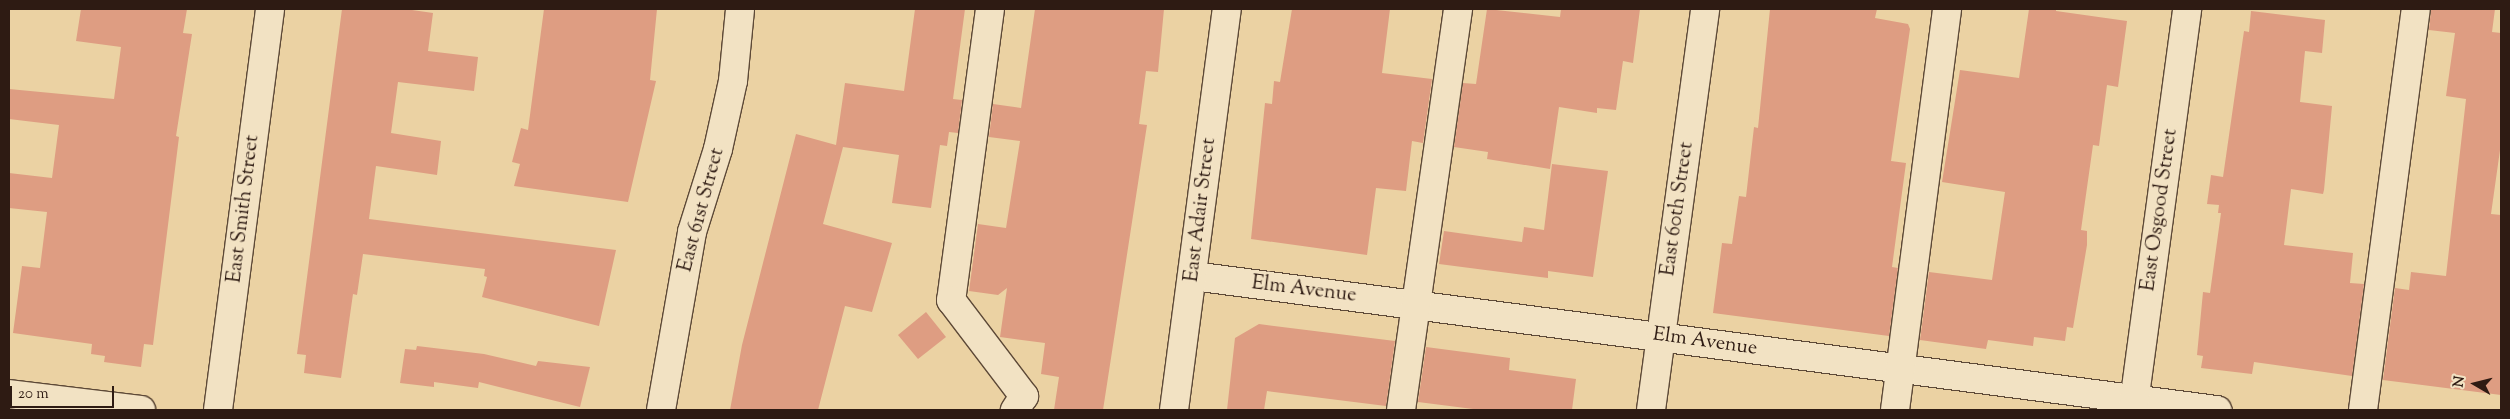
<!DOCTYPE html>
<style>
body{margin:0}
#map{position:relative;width:2510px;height:419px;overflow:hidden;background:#ebd2a3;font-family:"Sorts Mill Goudy",serif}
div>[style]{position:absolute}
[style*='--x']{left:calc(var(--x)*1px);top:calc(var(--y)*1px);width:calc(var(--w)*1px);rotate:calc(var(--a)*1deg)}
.building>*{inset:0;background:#de9d82}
.roads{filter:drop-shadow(1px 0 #5d4937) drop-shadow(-1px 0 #5d4937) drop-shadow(0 1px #5d4937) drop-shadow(0 -1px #5d4937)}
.minor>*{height:28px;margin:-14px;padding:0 14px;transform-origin:14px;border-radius:14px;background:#f2e2c3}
span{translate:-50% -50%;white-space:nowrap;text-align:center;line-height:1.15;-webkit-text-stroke:5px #f2e2c3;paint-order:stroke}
.street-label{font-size:20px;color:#2e1b13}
.frame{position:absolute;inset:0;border:10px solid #2e1b13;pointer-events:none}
.north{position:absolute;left:2450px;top:359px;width:50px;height:50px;-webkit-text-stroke:4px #f2e2c3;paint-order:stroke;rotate:278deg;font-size:14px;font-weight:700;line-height:20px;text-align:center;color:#2e1b13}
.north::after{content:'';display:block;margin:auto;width:18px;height:22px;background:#2e1b13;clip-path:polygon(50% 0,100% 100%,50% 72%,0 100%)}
.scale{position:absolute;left:10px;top:386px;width:104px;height:22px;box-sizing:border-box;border:2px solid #2e1b13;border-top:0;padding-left:6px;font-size:15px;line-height:18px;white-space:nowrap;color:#2e1b13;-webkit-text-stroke:4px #f2e2c3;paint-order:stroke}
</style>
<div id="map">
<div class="building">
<i style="clip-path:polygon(81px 9px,187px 9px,183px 33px,192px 34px,176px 136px,179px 137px,153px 345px,144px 344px,141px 367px,104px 362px,105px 356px,91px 354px,92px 344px,13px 333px,22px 266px,40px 268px,47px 212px,9px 208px,9px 173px,52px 178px,59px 125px,9px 119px,9px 89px,114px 99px,121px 47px,76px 41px)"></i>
<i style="clip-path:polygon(342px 9px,405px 9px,433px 13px,428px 51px,478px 57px,474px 91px,398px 82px,391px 133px,441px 141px,437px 175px,376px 166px,369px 219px,616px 250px,599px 326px,482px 297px,487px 277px,484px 276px,485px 269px,363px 254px,357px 295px,353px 294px,341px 378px,304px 373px,306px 355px,297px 354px)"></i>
<i style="clip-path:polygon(544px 9px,657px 9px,650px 80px,656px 81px,628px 202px,514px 186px,520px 164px,512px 162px,521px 128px,528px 130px)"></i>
<i style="clip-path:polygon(915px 9px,965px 9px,953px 99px,962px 100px,958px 133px,949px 132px,947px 146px,940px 145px,931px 208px,892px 203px,899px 155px,843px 147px,823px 224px,892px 243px,872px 312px,845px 306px,818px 410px,730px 410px,742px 345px,796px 134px,836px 145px,845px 83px,904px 91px)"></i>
<i style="clip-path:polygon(1035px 9px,1164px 9px,1158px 72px,1146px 71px,1139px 124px,1147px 125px,1103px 410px,1054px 410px,1059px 377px,1041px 374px,1045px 343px,1000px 337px,1007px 288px,998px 295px,969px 291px,978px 224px,1006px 228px,1020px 141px,989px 137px,993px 104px,1021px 108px)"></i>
<i style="clip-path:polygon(1292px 9px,1390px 9px,1382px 73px,1432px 79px,1423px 143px,1412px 141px,1406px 191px,1376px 188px,1367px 255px,1251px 239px,1265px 103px,1272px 104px,1274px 81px,1280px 82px)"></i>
<i style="clip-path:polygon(1487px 9px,1560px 17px,1561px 9px,1640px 9px,1633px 63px,1623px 61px,1616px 110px,1597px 108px,1597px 113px,1559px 107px,1550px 169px,1487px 159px,1488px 152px,1454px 147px,1463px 83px,1476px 84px)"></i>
<i style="clip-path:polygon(1770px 9px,1877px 9px,1875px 18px,1908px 24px,1910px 29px,1891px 161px,1906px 163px,1892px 267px,1898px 268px,1889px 336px,1713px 313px,1722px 243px,1732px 244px,1739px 196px,1746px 197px,1754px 127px,1758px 128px)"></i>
<i style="clip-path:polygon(2029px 9px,2056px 9px,2056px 11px,2127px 21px,2118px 87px,2107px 85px,2099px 146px,2093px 145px,2081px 230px,2087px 231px,2087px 245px,2073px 328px,2067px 327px,2065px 341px,2034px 337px,2033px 346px,1988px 340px,1986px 349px,1920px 340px,1929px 272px,1992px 280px,2005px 192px,1942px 182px,1960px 70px,2019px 78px)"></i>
<i style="clip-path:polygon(2431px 9px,2495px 9px,2492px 32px,2501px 33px,2501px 143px,2491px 214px,2501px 215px,2501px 395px,2383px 380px,2395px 288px,2409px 290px,2411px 272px,2446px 276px,2466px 99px,2446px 96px,2455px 33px,2429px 30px)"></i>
<i style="clip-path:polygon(2251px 11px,2325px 20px,2322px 53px,2305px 51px,2300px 102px,2332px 106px,2324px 190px,2323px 194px,2291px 189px,2284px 245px,2353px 253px,2350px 283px,2364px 284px,2352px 376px,2254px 362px,2252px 374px,2201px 368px,2203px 356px,2197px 355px,2203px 292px,2210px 293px,2221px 213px,2218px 213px,2219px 205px,2207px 204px,2211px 175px,2223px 177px,2244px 31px,2249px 32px)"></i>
<i style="clip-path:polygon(1552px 164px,1608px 171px,1593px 277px,1548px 271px,1548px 278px,1439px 264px,1444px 231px,1522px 242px,1524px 227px,1544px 230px)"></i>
<i style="clip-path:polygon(926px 312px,946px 337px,918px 359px,898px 335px)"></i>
<i style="clip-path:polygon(1259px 324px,1395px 341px,1386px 406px,1267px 391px,1264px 410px,1227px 410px,1235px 338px)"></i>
<i style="clip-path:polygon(417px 346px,484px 354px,536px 366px,538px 361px,590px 367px,580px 407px,479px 382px,478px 388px,434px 382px,434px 387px,400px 383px,405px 349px,416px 350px)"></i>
<i style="clip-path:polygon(1426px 347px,1510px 358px,1509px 370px,1576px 379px,1572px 410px,1481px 410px,1418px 402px)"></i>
</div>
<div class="roads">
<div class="minor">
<i style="--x:990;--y:9;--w:294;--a:97.6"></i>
<i style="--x:951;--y:300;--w:121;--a:52.8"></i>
<i style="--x:1024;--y:396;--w:17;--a:123"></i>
<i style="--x:1193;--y:276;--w:1033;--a:7.46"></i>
<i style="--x:9;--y:394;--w:133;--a:6.9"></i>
<i style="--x:218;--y:410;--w:404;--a:-82.6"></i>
<i style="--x:661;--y:410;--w:181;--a:-80.1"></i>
<i style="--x:692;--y:232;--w:87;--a:-72.6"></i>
<i style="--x:718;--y:149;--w:70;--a:-77.6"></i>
<i style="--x:733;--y:81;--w:72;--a:-84.4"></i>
<i style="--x:1174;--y:410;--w:404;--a:-82.5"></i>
<i style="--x:1401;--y:410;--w:405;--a:-81.9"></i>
<i style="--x:1651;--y:410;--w:405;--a:-82.3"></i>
<i style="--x:1895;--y:410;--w:404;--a:-82.6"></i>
<i style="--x:2133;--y:410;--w:405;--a:-82.3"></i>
<i style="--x:2363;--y:410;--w:404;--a:-82.5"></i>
</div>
</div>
<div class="street-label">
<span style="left:244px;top:209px;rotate:-83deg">East Smith Street</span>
<span style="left:1678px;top:209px;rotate:-82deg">East 60th Street</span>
<span style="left:702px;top:210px;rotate:-75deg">East 61st Street</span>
<span style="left:1201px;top:210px;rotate:-83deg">East Adair Street</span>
<span style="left:2160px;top:210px;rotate:-82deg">East Osgood Street</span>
<span style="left:1304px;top:290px;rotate:7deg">Elm Avenue</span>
<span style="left:1705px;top:342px;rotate:8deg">Elm Avenue</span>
</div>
<div class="frame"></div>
<div class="north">N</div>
<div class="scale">20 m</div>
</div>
